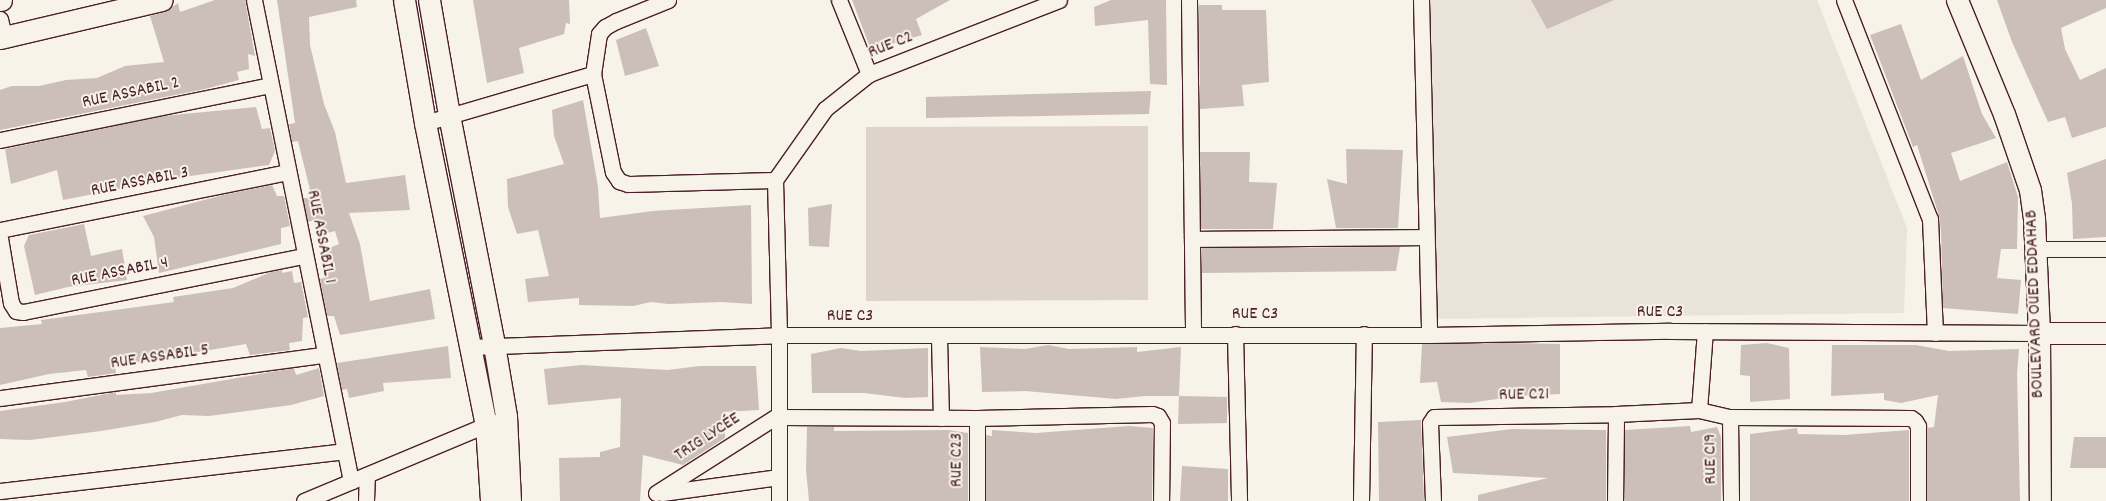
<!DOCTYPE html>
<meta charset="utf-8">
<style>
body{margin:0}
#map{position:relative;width:2106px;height:501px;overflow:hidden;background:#f7f3e8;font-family:Dekko,sans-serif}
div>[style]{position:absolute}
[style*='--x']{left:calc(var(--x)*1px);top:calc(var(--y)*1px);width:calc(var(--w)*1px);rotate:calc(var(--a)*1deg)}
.built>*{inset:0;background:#eae3da}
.green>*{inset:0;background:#ded4cc}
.building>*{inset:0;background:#ccbfb9}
.roads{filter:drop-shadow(1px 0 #4a1f2b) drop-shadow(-1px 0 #4a1f2b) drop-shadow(0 1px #4a1f2b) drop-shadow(0 -1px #4a1f2b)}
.street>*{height:15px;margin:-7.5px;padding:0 7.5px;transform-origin:7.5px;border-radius:7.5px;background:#f7f3e8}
.secondary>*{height:21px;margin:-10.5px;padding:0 10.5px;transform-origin:10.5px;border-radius:10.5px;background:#f7f3e8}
span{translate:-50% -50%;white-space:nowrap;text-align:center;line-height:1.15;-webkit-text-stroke:4px #f7f3e8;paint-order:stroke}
.street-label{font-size:18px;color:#4a1f2b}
</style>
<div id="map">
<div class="built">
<i style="clip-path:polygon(1425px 0,1817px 0,1907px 228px,1904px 313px,1428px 319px)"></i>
</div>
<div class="green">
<i style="clip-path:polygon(1148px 126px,1148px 300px,866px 301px,866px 127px)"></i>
</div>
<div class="building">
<i style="clip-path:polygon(215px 0,245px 0,255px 56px,248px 54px,249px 69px,237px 72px,239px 80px,205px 89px,0 130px,0 90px,12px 86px,39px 86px,66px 80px,97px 78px,125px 66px,164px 62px,150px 16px,165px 12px,178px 3px,180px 12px)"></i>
<i style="clip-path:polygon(277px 0,356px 0,357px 7px,309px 17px,310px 45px,324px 104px,335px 132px,346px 183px,405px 175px,410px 210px,349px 213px,360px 244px,370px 301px,430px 289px,435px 319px,340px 335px,334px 316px,327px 316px,320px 279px,324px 278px,320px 252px,339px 244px,335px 231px,317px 236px,315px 220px,308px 222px,303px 198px,312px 198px,298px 141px,292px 142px,289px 124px,295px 123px)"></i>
<i style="clip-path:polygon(473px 0,569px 0,570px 24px,566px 23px,564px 34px,519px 48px,524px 73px,487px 83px)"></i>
<i style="clip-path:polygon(852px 0,950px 0,916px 19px,922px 35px,871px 50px)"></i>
<i style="clip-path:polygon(1111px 0,1166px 0,1167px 85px,1150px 84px,1148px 20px,1095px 26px,1094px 7px)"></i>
<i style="clip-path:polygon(1531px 0,1614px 0,1547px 29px)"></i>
<i style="clip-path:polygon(1997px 0,2106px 0,2106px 8px,2061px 28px,2065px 49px,2080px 80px,2106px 68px,2106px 127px,2072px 138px,2065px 117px,2048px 122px,2012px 42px)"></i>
<i style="clip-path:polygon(1199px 5px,1222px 5px,1222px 10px,1266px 10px,1269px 82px,1242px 85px,1244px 106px,1200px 109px)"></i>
<i style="clip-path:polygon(1901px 24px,1921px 80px,1963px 56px,1982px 114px,1996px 138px,1951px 153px,1960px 181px,2007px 162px,2018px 197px,2017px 249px,2001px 249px,1997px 278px,2021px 280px,2018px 314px,1943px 308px,1941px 230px,1939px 216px,1917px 145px,1913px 147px,1870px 35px)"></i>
<i style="clip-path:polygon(646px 28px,659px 66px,625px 76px,616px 40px)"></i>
<i style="clip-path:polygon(1151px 91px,1149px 114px,926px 118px,926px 97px)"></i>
<i style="clip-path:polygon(583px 100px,598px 187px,600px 218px,653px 211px,751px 205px,752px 304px,722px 302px,668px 304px,651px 302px,633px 306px,579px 305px,579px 298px,528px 302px,525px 279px,549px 276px,538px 230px,517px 234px,508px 207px,507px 179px,564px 164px,554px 136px,552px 110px)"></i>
<i style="clip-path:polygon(256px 107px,262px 129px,270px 128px,275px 151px,269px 165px,176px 178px,63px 200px,57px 170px,11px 184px,5px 149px,163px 116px)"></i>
<i style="clip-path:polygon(1346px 149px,1403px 150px,1398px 228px,1336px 228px,1327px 179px,1347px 184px)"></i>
<i style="clip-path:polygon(1200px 152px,1250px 152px,1249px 182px,1277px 183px,1273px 229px,1201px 229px)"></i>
<i style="clip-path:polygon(2106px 159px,2106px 237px,2073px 239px,2072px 204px,2067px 173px)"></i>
<i style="clip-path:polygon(272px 185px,277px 196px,284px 196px,290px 226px,281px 228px,281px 244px,159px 273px,154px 237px,143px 216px,223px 195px)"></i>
<i style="clip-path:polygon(832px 204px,829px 247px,809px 246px,808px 208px)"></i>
<i style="clip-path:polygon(84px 224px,91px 256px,122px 249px,127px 280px,68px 287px,35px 295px,24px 246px,29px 235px)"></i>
<i style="clip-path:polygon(1400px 247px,1396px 271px,1202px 273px,1202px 248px)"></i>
<i style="clip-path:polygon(282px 270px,282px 273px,292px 271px,294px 283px,301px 282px,308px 317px,303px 318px,302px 341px,289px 343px,290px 350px,250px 355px,246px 344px,115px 366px,116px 373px,88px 377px,86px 370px,49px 374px,0 385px,0 328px,42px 324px,41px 320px,174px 302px,173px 297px,233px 288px,271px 272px)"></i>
<i style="clip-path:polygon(1504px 343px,1560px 344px,1560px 394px,1516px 396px,1470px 403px,1441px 402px,1437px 382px,1420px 383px,1422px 344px)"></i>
<i style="clip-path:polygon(1767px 343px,1789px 348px,1790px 399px,1750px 402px,1750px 376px,1740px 375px,1741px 345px)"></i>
<i style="clip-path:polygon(1048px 345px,1069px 349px,1137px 347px,1137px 352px,1181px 347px,1179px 396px,1145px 396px,1116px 399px,1025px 391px,982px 392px,980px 347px,1025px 349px)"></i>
<i style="clip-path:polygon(1832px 345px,1916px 345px,1949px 351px,2019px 349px,2017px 373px,2020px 501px,1927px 501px,1927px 428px,1934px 427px,1938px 395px,1901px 403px,1884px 400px,1884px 393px,1831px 396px)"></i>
<i style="clip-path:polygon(448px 346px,451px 378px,383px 383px,384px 391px,349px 398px,347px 389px,342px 390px,337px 363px)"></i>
<i style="clip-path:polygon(841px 348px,861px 351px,928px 348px,928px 397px,905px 398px,864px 393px,812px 393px,811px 354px)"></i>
<i style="clip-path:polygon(581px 365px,667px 370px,700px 366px,756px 366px,759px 410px,725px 412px,725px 438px,683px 465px,643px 455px,640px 501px,560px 501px,559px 458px,600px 457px,600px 452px,620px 447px,621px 398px,548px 405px,544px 369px)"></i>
<i style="clip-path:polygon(294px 368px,296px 375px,319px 368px,324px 396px,291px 405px,209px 416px,182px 415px,155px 422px,101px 431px,30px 440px,0 439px,0 411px,65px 402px,116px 392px,116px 395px,151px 393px)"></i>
<i style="clip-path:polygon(1179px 396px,1227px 397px,1227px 423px,1178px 424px)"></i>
<i style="clip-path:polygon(1421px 420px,1424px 501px,1379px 501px,1378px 422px)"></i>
<i style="clip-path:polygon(1129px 426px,1153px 428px,1152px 501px,986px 501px,986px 435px,992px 436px,992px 430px,1036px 433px)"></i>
<i style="clip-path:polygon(1690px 426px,1691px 432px,1717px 427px,1721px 437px,1721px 501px,1624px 501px,1625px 430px)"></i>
<i style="clip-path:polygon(807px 427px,834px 427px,834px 431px,949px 430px,968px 433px,968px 501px,809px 501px,806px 470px)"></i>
<i style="clip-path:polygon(1797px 428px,1798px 434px,1844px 435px,1909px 430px,1909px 501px,1750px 501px,1750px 434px)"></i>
<i style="clip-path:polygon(1512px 429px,1606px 430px,1606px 501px,1478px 501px,1478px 495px,1548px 478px,1453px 473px,1447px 437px)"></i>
<i style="clip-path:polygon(2074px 437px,2106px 437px,2106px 468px,2070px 468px)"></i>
<i style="clip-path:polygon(1182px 466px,1228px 469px,1228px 501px,1180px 501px)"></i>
</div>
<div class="roads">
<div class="street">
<i style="--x:254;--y:0;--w:491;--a:78.6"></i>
<i style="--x:668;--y:0;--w:56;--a:158"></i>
<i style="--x:616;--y:21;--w:13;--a:151"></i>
<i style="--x:605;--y:27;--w:9;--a:131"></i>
<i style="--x:599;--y:34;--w:40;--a:98.5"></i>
<i style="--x:593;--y:74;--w:100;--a:78.5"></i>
<i style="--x:613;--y:172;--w:11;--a:56"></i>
<i style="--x:619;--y:181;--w:9;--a:18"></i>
<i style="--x:628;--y:184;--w:147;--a:-1.6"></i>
<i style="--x:839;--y:0;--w:80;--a:67.9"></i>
<i style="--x:1189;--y:0;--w:335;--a:89.3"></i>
<i style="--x:1421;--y:0;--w:335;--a:88.6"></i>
<i style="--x:1844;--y:0;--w:235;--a:68.6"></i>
<i style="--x:1930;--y:219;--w:114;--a:87.5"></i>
<i style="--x:0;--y:19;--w:18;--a:77"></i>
<i style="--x:425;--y:123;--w:175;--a:-16.3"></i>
<i style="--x:0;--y:140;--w:276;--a:-11.5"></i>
<i style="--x:775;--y:180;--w:87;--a:-54.8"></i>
<i style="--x:825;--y:109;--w:56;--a:-38.5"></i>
<i style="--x:869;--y:74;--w:204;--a:-21.3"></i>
<i style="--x:775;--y:180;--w:155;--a:88.5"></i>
<i style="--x:779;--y:335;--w:166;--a:90"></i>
<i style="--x:0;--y:230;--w:294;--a:-11.4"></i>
<i style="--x:0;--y:238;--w:66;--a:80.4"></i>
<i style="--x:11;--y:303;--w:9;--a:58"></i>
<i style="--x:16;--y:311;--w:7;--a:8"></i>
<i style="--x:23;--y:312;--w:287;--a:-11.3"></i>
<i style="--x:1192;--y:239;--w:233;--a:-0.5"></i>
<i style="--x:2036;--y:249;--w:70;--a:0"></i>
<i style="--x:1235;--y:334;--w:167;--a:88.6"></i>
<i style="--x:939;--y:337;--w:81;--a:88.6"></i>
<i style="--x:471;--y:347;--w:308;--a:-2.2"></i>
<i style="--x:779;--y:335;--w:650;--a:0"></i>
<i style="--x:1429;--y:335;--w:241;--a:-1"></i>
<i style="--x:1670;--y:331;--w:369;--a:0.3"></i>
<i style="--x:0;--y:398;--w:327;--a:-7.6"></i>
<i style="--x:1699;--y:410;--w:79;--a:-85.7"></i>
<i style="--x:780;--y:417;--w:197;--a:0.3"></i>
<i style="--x:977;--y:418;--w:175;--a:-1.3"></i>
<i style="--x:1152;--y:414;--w:6;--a:18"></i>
<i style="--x:1158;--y:416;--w:8;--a:60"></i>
<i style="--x:1162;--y:423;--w:78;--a:90.7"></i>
<i style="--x:1730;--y:417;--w:84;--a:89.3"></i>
<i style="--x:977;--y:418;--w:83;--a:90"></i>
<i style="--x:0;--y:491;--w:346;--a:-6.6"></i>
<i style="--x:656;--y:493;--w:147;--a:-32.5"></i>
<i style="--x:662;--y:493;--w:118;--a:-7.8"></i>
<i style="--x:304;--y:501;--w:205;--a:-22.7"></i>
<i style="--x:366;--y:501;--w:26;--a:-88"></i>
<i style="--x:1361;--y:501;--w:167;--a:-89"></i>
<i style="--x:1433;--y:501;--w:78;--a:-92.2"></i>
<i style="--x:1430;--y:423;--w:7;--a:-56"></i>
<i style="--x:1434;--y:417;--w:182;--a:-0.9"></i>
<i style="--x:1616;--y:414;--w:83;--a:-2.8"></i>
<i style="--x:1699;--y:410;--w:32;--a:13"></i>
<i style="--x:1730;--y:417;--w:181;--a:0.3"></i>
<i style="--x:1911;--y:418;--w:5;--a:37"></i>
<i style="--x:1915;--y:421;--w:6;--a:59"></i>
<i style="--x:1918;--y:426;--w:75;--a:90"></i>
<i style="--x:1615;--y:501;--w:87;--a:-89.3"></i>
</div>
<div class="secondary">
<i style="--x:0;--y:0;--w:1;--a:0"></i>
<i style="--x:404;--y:0;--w:125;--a:80.3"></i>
<i style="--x:425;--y:123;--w:308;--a:78.6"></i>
<i style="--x:486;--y:425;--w:76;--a:86.2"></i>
<i style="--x:429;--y:0;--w:117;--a:80.1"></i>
<i style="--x:449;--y:115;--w:234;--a:78.9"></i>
<i style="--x:494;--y:345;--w:72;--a:80.4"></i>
<i style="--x:506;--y:416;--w:85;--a:87.3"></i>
<i style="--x:1957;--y:0;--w:123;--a:67.6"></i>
<i style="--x:2004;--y:114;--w:80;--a:71.1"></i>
<i style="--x:2030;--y:190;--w:28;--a:82"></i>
<i style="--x:2034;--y:218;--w:115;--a:87.5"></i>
<i style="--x:2039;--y:333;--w:168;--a:89.7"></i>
<i style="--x:0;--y:38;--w:166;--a:-13.2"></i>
<i style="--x:2039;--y:333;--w:67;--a:0"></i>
</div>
</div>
<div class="street-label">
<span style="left:891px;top:46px;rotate:-22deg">RUE C2</span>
<span style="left:131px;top:94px;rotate:-12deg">RUE ASSABIL 2</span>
<span style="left:140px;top:183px;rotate:-11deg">RUE ASSABIL 3</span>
<span style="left:320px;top:237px;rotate:79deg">RUE ASSABIL 1</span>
<span style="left:120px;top:273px;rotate:-11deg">RUE ASSABIL 4</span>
<span style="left:2036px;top:304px;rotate:-92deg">BOULEVARD OUED EDDAHAB</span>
<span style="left:1660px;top:313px">RUE C3</span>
<span style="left:1255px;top:315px">RUE C3</span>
<span style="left:850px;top:317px">RUE C3</span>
<span style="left:160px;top:358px;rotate:-8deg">RUE ASSABIL 5</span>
<span style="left:1524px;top:396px;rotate:-1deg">RUE C21</span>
<span style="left:708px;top:438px;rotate:-33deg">TRIG LYCÉE</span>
<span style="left:1712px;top:459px;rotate:-91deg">RUE C19</span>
<span style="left:958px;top:460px;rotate:-90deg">RUE C23</span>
</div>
</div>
